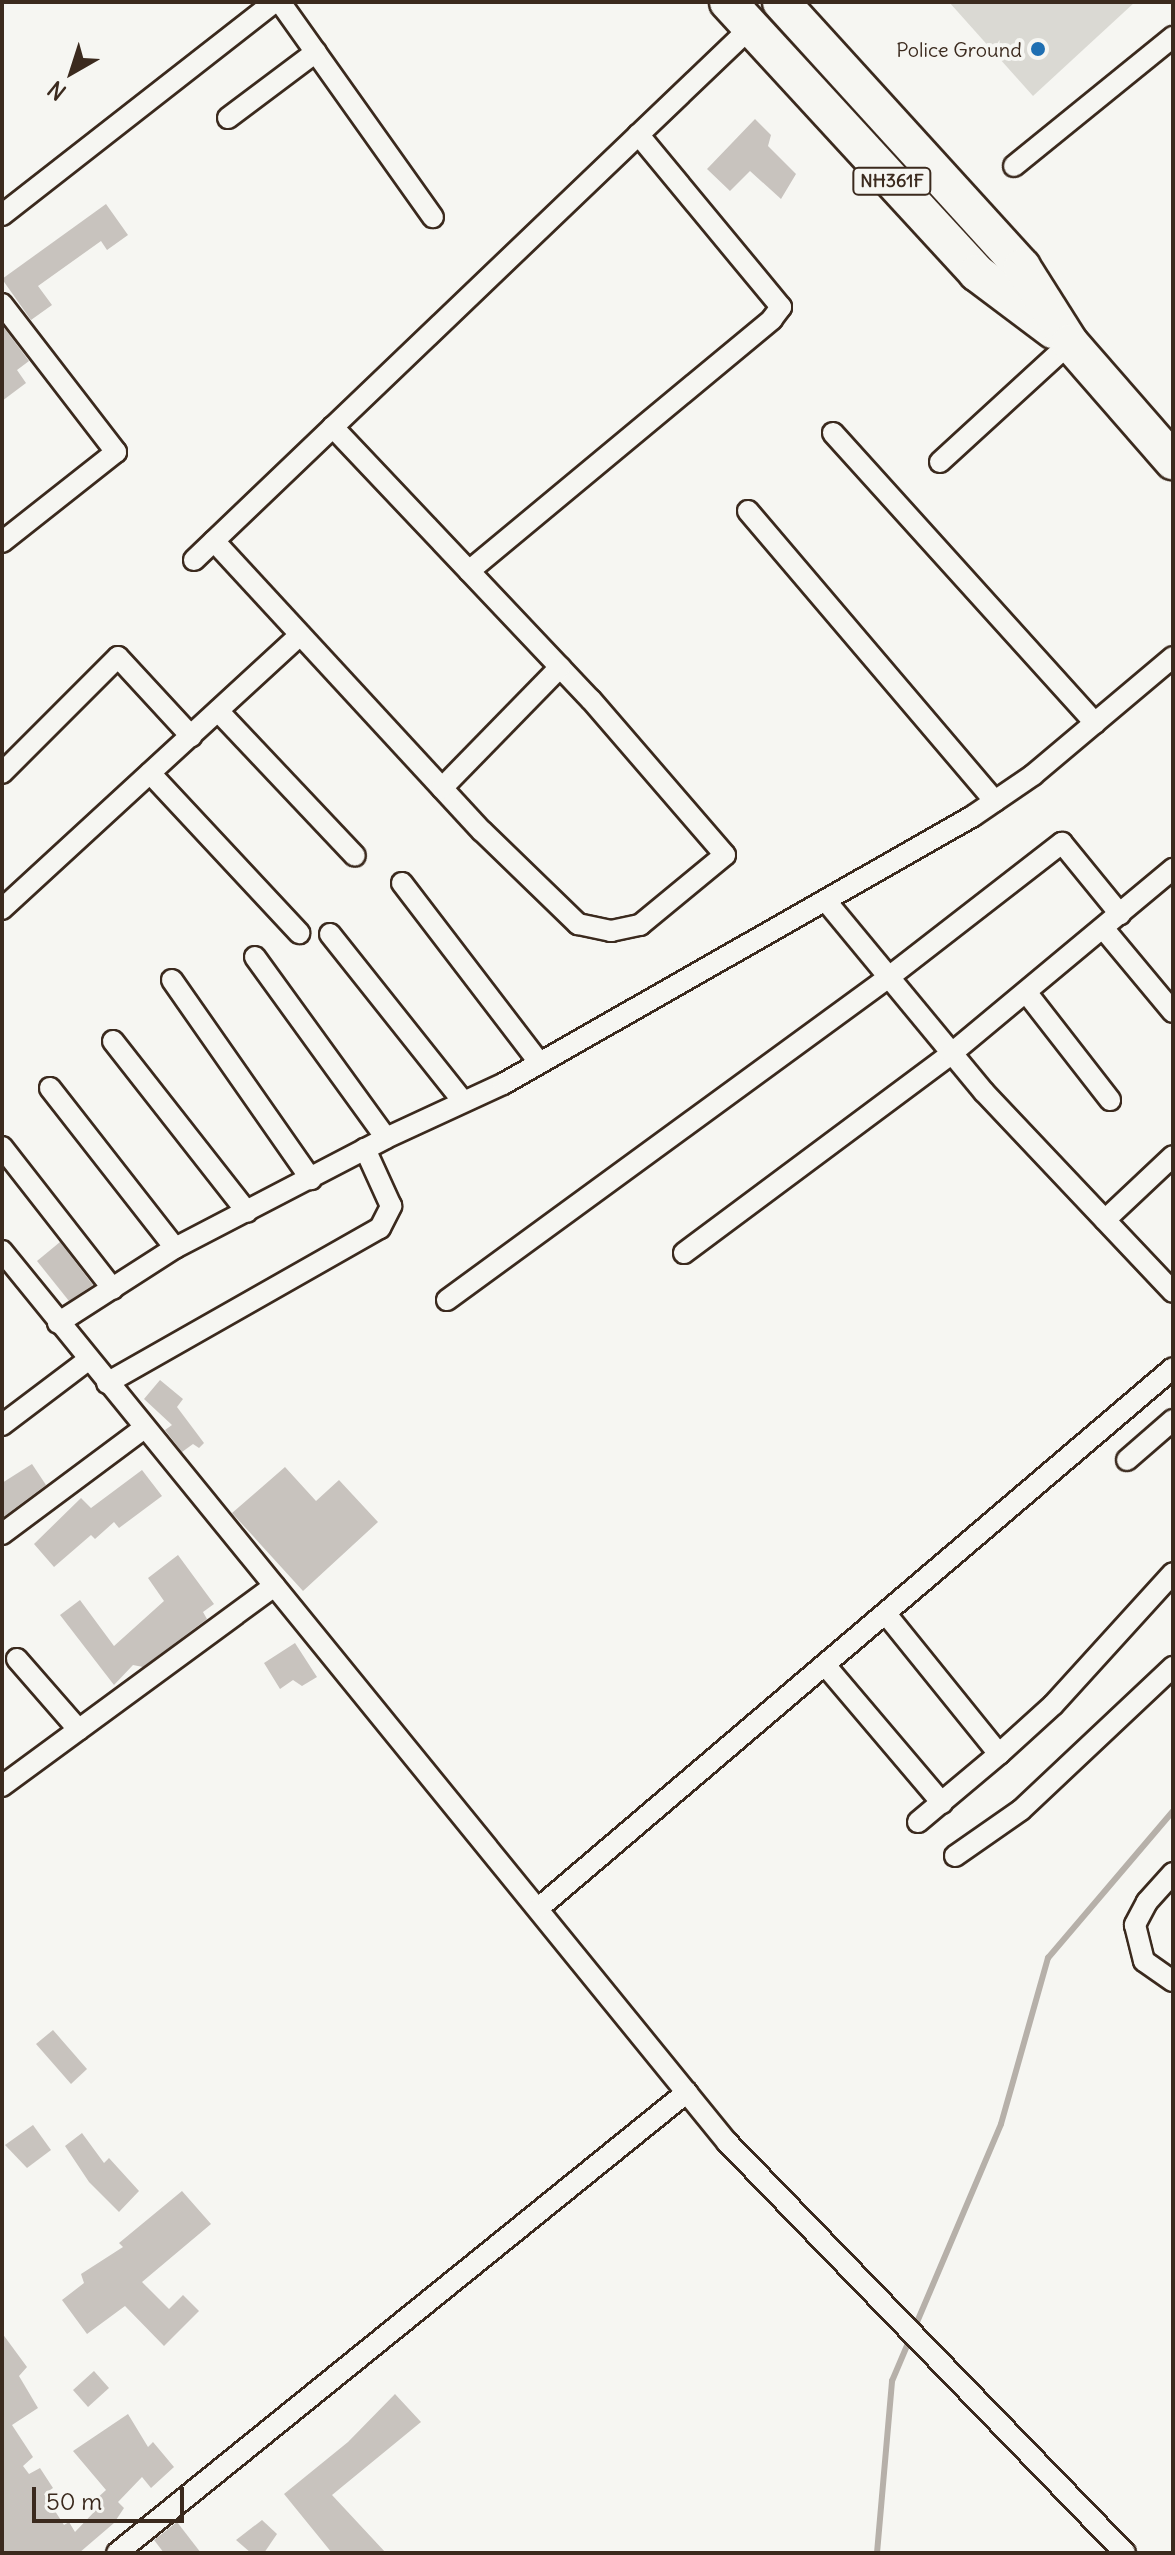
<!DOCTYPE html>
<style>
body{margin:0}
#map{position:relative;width:1175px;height:2555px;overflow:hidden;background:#f6f6f2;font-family:Delius,sans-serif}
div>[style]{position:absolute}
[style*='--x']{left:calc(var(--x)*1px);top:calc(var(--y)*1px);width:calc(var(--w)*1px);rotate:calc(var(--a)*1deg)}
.green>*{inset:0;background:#dad9d3}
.stream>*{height:6px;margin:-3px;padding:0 3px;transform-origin:3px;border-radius:3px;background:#b6b0a9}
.building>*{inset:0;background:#c8c3be}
.roads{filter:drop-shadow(2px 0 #3b2a1e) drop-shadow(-2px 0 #3b2a1e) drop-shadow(0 2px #3b2a1e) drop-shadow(0 -2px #3b2a1e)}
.street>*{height:20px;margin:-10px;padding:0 10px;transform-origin:10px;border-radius:10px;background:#f6f6f2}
.highway>*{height:36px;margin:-18px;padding:0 18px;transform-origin:18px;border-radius:18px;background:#f6f6f2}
.dots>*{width:22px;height:22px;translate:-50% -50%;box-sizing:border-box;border:4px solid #f6f6f2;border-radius:50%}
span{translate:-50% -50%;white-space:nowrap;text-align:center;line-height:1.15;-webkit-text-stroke:8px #f6f6f2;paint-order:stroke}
.shield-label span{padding:2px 6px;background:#f6f6f2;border:2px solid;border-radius:6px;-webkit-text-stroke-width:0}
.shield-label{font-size:18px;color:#3b2a1e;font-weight:700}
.poi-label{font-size:20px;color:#3b2a1e}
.right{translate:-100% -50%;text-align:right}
.frame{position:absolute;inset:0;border:4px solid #3b2a1e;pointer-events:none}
.north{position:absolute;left:32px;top:32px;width:80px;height:80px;-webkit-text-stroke:6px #f6f6f2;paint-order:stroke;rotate:219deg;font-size:22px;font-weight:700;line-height:32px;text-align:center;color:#3b2a1e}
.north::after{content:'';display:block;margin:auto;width:28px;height:36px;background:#3b2a1e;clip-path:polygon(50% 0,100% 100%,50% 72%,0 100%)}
.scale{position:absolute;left:32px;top:2487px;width:152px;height:36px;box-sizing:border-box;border:4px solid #3b2a1e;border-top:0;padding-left:10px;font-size:24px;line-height:28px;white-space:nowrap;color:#3b2a1e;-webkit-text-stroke:6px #f6f6f2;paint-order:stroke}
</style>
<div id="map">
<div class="green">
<i style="clip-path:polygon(949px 2px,1135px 2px,1033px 96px)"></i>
</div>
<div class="stream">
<i style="--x:877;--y:2553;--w:173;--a:-85"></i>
<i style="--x:892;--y:2381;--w:279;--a:-67"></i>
<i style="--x:1001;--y:2124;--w:173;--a:-74.2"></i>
<i style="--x:1048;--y:1958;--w:193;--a:-49.6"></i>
</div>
<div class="building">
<i style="clip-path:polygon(755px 119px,771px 135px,768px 146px,796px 174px,781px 199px,750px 171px,730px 191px,707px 169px)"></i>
<i style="clip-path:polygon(106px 204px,128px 235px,107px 250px,101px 241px,38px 286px,52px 305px,31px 320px,2px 279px)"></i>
<i style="clip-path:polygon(2px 325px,29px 361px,17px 370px,26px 383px,2px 401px)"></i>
<i style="clip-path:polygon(60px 1242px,93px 1285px,69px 1301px,37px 1261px)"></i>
<i style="clip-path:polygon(160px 1380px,183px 1399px,177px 1407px,204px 1443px,199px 1448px,193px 1444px,182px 1452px,165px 1430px,172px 1425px,144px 1399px)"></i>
<i style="clip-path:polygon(32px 1464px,46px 1485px,2px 1518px,2px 1483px)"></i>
<i style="clip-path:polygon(285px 1467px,316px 1501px,339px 1480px,378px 1522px,303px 1591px,232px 1513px)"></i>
<i style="clip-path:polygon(142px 1470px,162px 1496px,119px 1528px,114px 1522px,95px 1539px,91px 1535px,54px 1567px,34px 1544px,81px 1498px,91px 1508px)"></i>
<i style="clip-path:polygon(178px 1555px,214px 1604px,203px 1612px,207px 1619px,143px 1667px,133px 1665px,114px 1685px,60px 1615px,80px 1600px,114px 1646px,164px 1601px,148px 1578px)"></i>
<i style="clip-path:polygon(295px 1643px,317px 1677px,302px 1686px,293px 1680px,280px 1689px,264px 1663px)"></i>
<i style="clip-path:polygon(53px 2030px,87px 2069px,71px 2084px,36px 2044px)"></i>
<i style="clip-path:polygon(33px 2125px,51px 2150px,27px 2168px,5px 2145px)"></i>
<i style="clip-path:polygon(82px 2133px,104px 2163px,109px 2158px,139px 2191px,119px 2212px,89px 2182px,65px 2146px)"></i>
<i style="clip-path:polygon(182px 2191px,211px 2224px,142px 2282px,169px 2309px,183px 2295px,199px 2311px,164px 2346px,125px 2306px,87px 2334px,62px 2300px,84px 2283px,81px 2274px,123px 2247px,119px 2243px)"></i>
<i style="clip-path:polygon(2px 2333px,27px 2367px,19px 2376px,38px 2408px,12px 2425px,33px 2457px,23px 2466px,29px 2474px,40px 2468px,53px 2488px,44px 2494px,64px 2525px,69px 2522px,75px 2532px,96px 2510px,94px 2501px,106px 2490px,73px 2451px,128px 2414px,148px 2447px,153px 2442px,174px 2467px,151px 2488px,142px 2477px,118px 2502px,124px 2508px,114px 2523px,79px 2553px,2px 2553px)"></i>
<i style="clip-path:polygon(94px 2371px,109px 2388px,88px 2407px,73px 2390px)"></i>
<i style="clip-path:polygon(395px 2394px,421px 2422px,332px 2495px,386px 2553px,332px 2553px,284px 2494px,348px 2442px)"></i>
<i style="clip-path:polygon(262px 2520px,277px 2534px,264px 2553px,251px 2553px,236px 2540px)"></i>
<i style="clip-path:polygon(177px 2522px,201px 2553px,164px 2553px,154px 2540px)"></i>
</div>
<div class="roads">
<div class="street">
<i style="--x:280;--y:2;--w:264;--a:54.6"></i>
<i style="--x:228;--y:118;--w:110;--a:-36.9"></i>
<i style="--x:1014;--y:166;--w:205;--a:-39.1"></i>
<i style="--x:2;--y:215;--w:346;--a:-38"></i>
<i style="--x:2;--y:304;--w:187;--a:52.4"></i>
<i style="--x:116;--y:452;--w:145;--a:141.7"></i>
<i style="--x:833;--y:433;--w:391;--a:47.9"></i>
<i style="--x:940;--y:462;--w:176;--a:-42.5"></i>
<i style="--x:748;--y:511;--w:381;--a:49.6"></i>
<i style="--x:214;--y:541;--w:395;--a:47.3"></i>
<i style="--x:482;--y:831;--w:134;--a:44.1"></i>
<i style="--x:578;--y:924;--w:34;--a:12"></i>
<i style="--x:611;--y:931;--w:30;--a:-12"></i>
<i style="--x:640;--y:925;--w:110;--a:-39.5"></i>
<i style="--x:725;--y:855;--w:205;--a:-130.8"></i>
<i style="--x:591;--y:700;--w:376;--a:-133.4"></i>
<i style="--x:194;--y:560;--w:771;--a:-43.74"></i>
<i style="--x:469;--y:571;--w:394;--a:-39.7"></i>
<i style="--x:772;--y:319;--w:15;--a:-53"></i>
<i style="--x:781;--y:307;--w:224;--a:-129.6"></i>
<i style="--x:218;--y:711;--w:199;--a:46.6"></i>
<i style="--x:2;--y:773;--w:164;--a:-45"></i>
<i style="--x:118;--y:657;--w:108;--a:47.3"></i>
<i style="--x:150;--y:773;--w:219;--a:47"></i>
<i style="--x:442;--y:788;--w:169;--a:-45.7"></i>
<i style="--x:402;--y:883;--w:225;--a:52.6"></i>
<i style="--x:826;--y:901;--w:248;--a:50.4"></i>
<i style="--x:984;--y:1092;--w:275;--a:46.6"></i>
<i style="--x:2;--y:909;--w:405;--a:-42.6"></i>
<i style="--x:1103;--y:928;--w:109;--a:50.2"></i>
<i style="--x:330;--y:934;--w:213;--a:51.5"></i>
<i style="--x:255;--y:957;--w:223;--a:54.1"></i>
<i style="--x:172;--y:980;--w:243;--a:55.1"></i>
<i style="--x:1026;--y:992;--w:137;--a:52.1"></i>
<i style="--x:113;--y:1041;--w:217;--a:51.9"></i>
<i style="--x:50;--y:1088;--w:203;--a:52"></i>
<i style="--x:2;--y:1147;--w:180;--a:52"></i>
<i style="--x:1105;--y:1220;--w:93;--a:-43.3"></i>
<i style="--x:2;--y:1251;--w:1149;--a:50.87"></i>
<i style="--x:727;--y:2142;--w:572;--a:45.92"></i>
<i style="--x:684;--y:1253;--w:334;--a:-36.7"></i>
<i style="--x:952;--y:1053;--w:288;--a:-39.8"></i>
<i style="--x:447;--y:1300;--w:547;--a:-36.16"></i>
<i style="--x:889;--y:977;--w:219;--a:-37.8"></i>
<i style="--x:1062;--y:843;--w:92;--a:50.8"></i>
<i style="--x:58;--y:1323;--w:139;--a:-32.7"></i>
<i style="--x:175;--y:1248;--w:238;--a:-27.5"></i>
<i style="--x:386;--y:1138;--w:129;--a:-24.8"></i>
<i style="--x:503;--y:1084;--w:541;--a:-29.69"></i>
<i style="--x:973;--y:816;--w:73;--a:-34.3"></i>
<i style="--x:1033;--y:775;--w:183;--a:-40.1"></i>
<i style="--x:107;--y:1383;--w:314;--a:-29.6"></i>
<i style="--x:380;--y:1228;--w:25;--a:-63"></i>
<i style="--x:391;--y:1206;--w:63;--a:-114.5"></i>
<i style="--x:2;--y:1425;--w:108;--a:-37.1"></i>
<i style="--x:1127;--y:1460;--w:61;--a:-41"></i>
<i style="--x:2;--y:1534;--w:177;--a:-36.7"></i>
<i style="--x:886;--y:1614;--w:180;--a:51.1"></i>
<i style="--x:999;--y:1754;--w:73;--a:-42.2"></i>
<i style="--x:1053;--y:1705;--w:178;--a:-47.7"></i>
<i style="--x:17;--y:1659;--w:94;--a:48.9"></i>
<i style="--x:825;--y:1665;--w:181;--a:49.7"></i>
<i style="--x:2;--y:1786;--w:338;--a:-36.3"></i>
<i style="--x:918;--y:1822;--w:106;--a:-40"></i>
<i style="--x:955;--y:1856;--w:80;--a:-34.9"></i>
<i style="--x:1021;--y:1810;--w:209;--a:-43.3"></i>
<i style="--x:1173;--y:1873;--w:39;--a:132"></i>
<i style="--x:1147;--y:1902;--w:26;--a:118"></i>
<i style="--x:1135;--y:1925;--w:37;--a:76"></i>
<i style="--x:1144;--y:1961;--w:35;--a:35"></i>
<i style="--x:540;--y:1907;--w:831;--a:-40.41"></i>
<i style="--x:117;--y:2553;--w:733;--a:-38.96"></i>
</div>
<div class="highway">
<i style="--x:728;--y:2;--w:368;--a:47.4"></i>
<i style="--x:977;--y:273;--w:95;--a:36.9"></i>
<i style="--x:781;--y:2;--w:358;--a:47.7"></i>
<i style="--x:1022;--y:267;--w:90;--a:57.7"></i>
<i style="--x:1070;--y:343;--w:157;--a:48.9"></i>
</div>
</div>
<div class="dots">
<i style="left:1038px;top:49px;background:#1f6fb2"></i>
</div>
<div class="shield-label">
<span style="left:892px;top:181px">NH361F</span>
</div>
<div class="poi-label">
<span class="right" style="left:1022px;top:49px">Police Ground</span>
</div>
<div class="frame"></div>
<div class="north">N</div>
<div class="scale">50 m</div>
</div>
